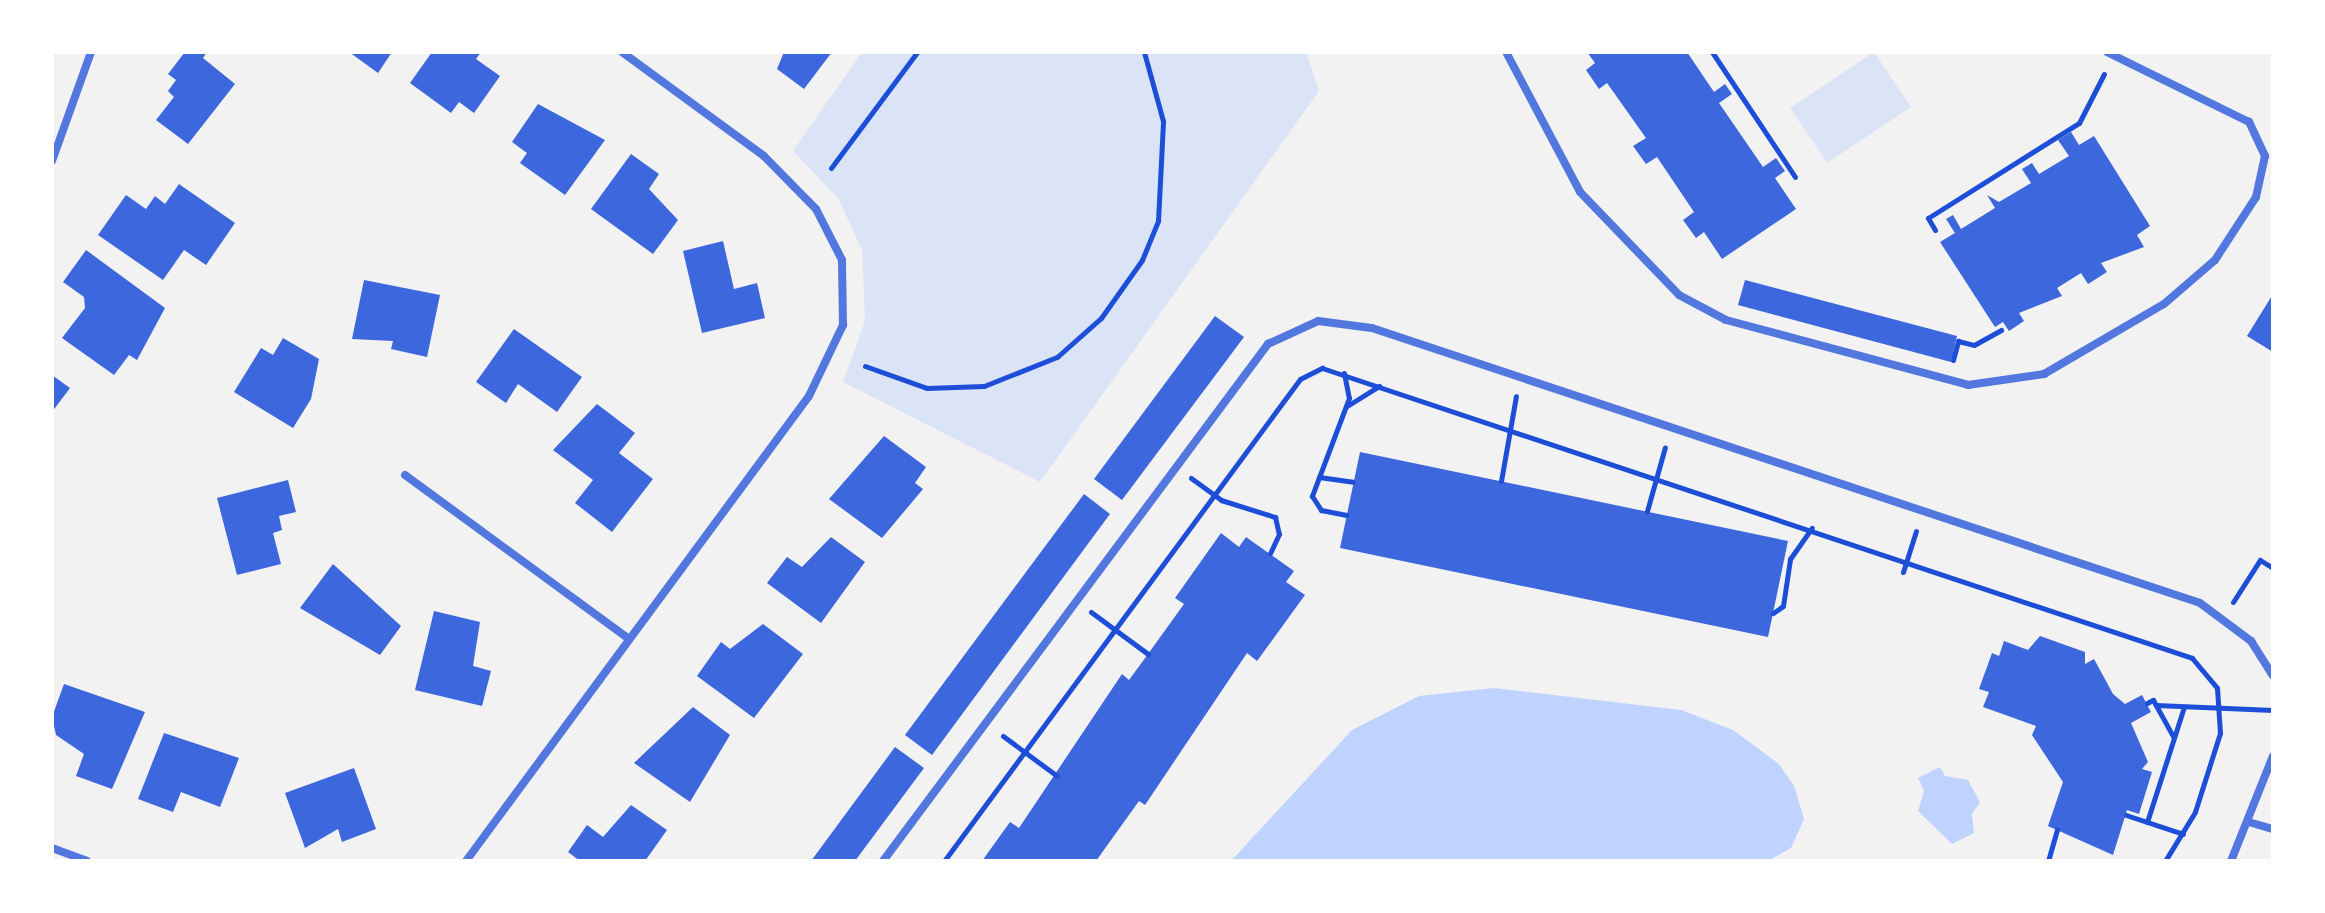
<!DOCTYPE html>
<style>
body{margin:0}
#map{position:relative;width:2325px;height:913px;overflow:hidden;background:#f2f2f2;font-family:"Varela Round",sans-serif}
div>[style]{position:absolute}
[style*='--x']{left:calc(var(--x)*1px);top:calc(var(--y)*1px);width:calc(var(--w)*1px);rotate:calc(var(--a)*1deg)}
.green>*{inset:0;background:#dbe4f7}
.water>*{inset:0;background:#bfd3fe}
.building>*{inset:0;background:#3d67dc}
.path>*{height:5px;margin:-2.5px;padding:0 2.5px;transform-origin:2.5px;border-radius:2.5px;background:#1d4ed8}
.minor>*{height:8px;margin:-4px;padding:0 4px;transform-origin:4px;border-radius:4px;background:#5277de}
span{translate:-50% -50%;white-space:nowrap;text-align:center;line-height:1.15;-webkit-text-stroke:7px #fff;paint-order:stroke}
.frame{position:absolute;inset:0;border:54px solid #fff;pointer-events:none}
</style>
<div id="map">
<div class="green">
<i style="clip-path:polygon(862px 52px,1306px 52px,1319px 91px,1040px 482px,843px 382px,865px 321px,862px 250px,838px 198px,793px 151px)"></i>
<i style="clip-path:polygon(1874px 52px,1911px 107px,1827px 163px,1790px 108px)"></i>
</div>
<div class="water">
<i style="clip-path:polygon(1494px 688px,1681px 710px,1733px 730px,1779px 764px,1794px 786px,1804px 819px,1791px 848px,1768px 861px,1231px 861px,1352px 730px,1419px 696px)"></i>
<i style="clip-path:polygon(1940px 767px,1945px 776px,1968px 780px,1980px 802px,1972px 814px,1974px 833px,1952px 844px,1918px 811px,1924px 791px,1918px 778px)"></i>
</div>
<div class="building">
<i style="clip-path:polygon(185px 52px,207px 52px,203px 58px,235px 84px,188px 144px,156px 120px,174px 97px,168px 91px,176px 80px,168px 74px)"></i>
<i style="clip-path:polygon(349px 52px,392px 52px,378px 73px)"></i>
<i style="clip-path:polygon(432px 52px,481px 52px,476px 59px,500px 76px,474px 113px,459px 102px,451px 113px,410px 83px)"></i>
<i style="clip-path:polygon(784px 52px,832px 52px,804px 89px,777px 69px)"></i>
<i style="clip-path:polygon(1587px 52px,1687px 52px,1714px 92px,1725px 84px,1732px 94px,1719px 103px,1763px 167px,1776px 158px,1785px 171px,1775px 178px,1796px 209px,1722px 259px,1704px 232px,1696px 238px,1683px 220px,1694px 212px,1657px 157px,1646px 164px,1633px 146px,1646px 138px,1607px 83px,1599px 89px,1586px 70px,1595px 63px)"></i>
<i style="clip-path:polygon(538px 104px,605px 140px,565px 195px,520px 163px,527px 153px,512px 142px)"></i>
<i style="clip-path:polygon(2071px 132px,2079px 145px,2094px 136px,2150px 226px,2137px 235px,2144px 247px,2101px 263px,2107px 272px,2088px 284px,2081px 273px,2057px 288px,2062px 296px,2019px 313px,2024px 321px,2009px 331px,2003px 322px,1995px 327px,1940px 242px,1955px 233px,1946px 219px,1953px 215px,1961px 229px,1995px 208px,1987px 195px,1999px 202px,2031px 183px,2022px 169px,2032px 163px,2039px 174px,2069px 156px,2058px 140px)"></i>
<i style="clip-path:polygon(631px 154px,659px 174px,649px 189px,678px 220px,653px 254px,591px 209px)"></i>
<i style="clip-path:polygon(179px 184px,235px 223px,206px 265px,184px 250px,163px 280px,98px 235px,126px 195px,146px 209px,155px 196px,165px 204px)"></i>
<i style="clip-path:polygon(723px 241px,734px 289px,757px 283px,765px 318px,702px 333px,683px 251px)"></i>
<i style="clip-path:polygon(86px 250px,165px 308px,137px 360px,129px 355px,114px 375px,62px 338px,85px 308px,84px 297px,63px 282px)"></i>
<i style="clip-path:polygon(364px 280px,440px 295px,427px 357px,391px 349px,393px 341px,352px 339px)"></i>
<i style="clip-path:polygon(1745px 280px,1957px 336px,1951px 362px,1738px 305px)"></i>
<i style="clip-path:polygon(2273px 294px,2273px 352px,2247px 336px)"></i>
<i style="clip-path:polygon(1215px 316px,1244px 337px,1122px 500px,1094px 479px)"></i>
<i style="clip-path:polygon(514px 329px,582px 377px,557px 412px,518px 384px,506px 403px,476px 382px)"></i>
<i style="clip-path:polygon(283px 338px,319px 359px,311px 399px,293px 428px,234px 392px,261px 348px,273px 355px)"></i>
<i style="clip-path:polygon(52px 375px,70px 388px,52px 412px)"></i>
<i style="clip-path:polygon(597px 404px,635px 433px,619px 453px,653px 479px,612px 532px,575px 503px,593px 480px,553px 450px)"></i>
<i style="clip-path:polygon(884px 436px,926px 467px,915px 483px,923px 489px,882px 538px,829px 499px)"></i>
<i style="clip-path:polygon(1360px 452px,1788px 541px,1768px 637px,1340px 548px)"></i>
<i style="clip-path:polygon(288px 480px,296px 512px,279px 516px,282px 530px,273px 533px,281px 564px,237px 575px,217px 498px)"></i>
<i style="clip-path:polygon(1084px 494px,1110px 514px,932px 755px,905px 735px)"></i>
<i style="clip-path:polygon(1221px 533px,1239px 547px,1246px 537px,1294px 571px,1286px 582px,1305px 595px,1257px 661px,1247px 653px,1145px 805px,1139px 801px,1096px 861px,982px 861px,1010px 822px,1019px 828px,1122px 674px,1129px 680px,1148px 654px,1184px 604px,1175px 598px)"></i>
<i style="clip-path:polygon(831px 537px,865px 562px,821px 623px,767px 583px,787px 557px,802px 567px)"></i>
<i style="clip-path:polygon(333px 564px,401px 626px,380px 655px,300px 608px)"></i>
<i style="clip-path:polygon(434px 611px,480px 622px,473px 666px,491px 671px,482px 706px,415px 690px)"></i>
<i style="clip-path:polygon(763px 624px,803px 654px,754px 718px,697px 676px,721px 642px,730px 649px)"></i>
<i style="clip-path:polygon(2040px 636px,2085px 652px,2085px 664px,2094px 659px,2113px 694px,2125px 704px,2142px 695px,2151px 712px,2131px 723px,2148px 762px,2142px 769px,2152px 772px,2139px 814px,2127px 810px,2113px 855px,2048px 826px,2063px 782px,2032px 735px,2036px 726px,1983px 707px,1989px 692px,1979px 689px,1992px 653px,1999px 656px,2004px 641px,2028px 650px)"></i>
<i style="clip-path:polygon(64px 684px,145px 712px,112px 789px,76px 776px,84px 754px,56px 735px,52px 717px)"></i>
<i style="clip-path:polygon(693px 707px,730px 735px,690px 802px,634px 763px)"></i>
<i style="clip-path:polygon(164px 733px,239px 758px,220px 807px,181px 792px,173px 812px,138px 799px)"></i>
<i style="clip-path:polygon(895px 747px,924px 768px,855px 861px,811px 861px)"></i>
<i style="clip-path:polygon(354px 768px,376px 829px,342px 842px,338px 829px,305px 848px,285px 793px)"></i>
<i style="clip-path:polygon(631px 805px,667px 830px,645px 861px,580px 861px,568px 852px,587px 825px,603px 837px)"></i>
</div>
<div class="path">
<i style="--x:1712;--y:52;--w:150;--a:56.4"></i>
<i style="--x:831;--y:168;--w:144;--a:-53.4"></i>
<i style="--x:1935;--y:230;--w:14;--a:-120"></i>
<i style="--x:1928;--y:218;--w:178;--a:-32.2"></i>
<i style="--x:2079;--y:123;--w:55;--a:-63"></i>
<i style="--x:1953;--y:360;--w:20;--a:-75"></i>
<i style="--x:1958;--y:341;--w:16;--a:14"></i>
<i style="--x:1974;--y:345;--w:31;--a:-29"></i>
<i style="--x:865;--y:366;--w:66;--a:19.5"></i>
<i style="--x:927;--y:388;--w:57;--a:-2"></i>
<i style="--x:984;--y:386;--w:79;--a:-21.7"></i>
<i style="--x:1057;--y:357;--w:59;--a:-41.6"></i>
<i style="--x:1101;--y:318;--w:71;--a:-54.7"></i>
<i style="--x:1142;--y:260;--w:42;--a:-67.7"></i>
<i style="--x:1158;--y:221;--w:100;--a:-87.1"></i>
<i style="--x:1163;--y:121;--w:72;--a:-105.4"></i>
<i style="--x:1344;--y:373;--w:25;--a:79"></i>
<i style="--x:1349;--y:398;--w:105;--a:110.7"></i>
<i style="--x:1312;--y:496;--w:17;--a:57"></i>
<i style="--x:1321;--y:510;--w:26;--a:11"></i>
<i style="--x:1347;--y:406;--w:38;--a:-32"></i>
<i style="--x:1319;--y:477;--w:34;--a:8"></i>
<i style="--x:1191;--y:478;--w:37;--a:36"></i>
<i style="--x:1221;--y:500;--w:57;--a:17.5"></i>
<i style="--x:1275;--y:517;--w:17;--a:77"></i>
<i style="--x:1279;--y:534;--w:21;--a:115"></i>
<i style="--x:1501;--y:481;--w:86;--a:-80"></i>
<i style="--x:1647;--y:511;--w:66;--a:-74.3"></i>
<i style="--x:1903;--y:572;--w:43;--a:-72.4"></i>
<i style="--x:2233;--y:602;--w:50;--a:-57.3"></i>
<i style="--x:2260;--y:560;--w:15;--a:32"></i>
<i style="--x:1091;--y:612;--w:71;--a:36.4"></i>
<i style="--x:1773;--y:613;--w:12;--a:-35"></i>
<i style="--x:1783;--y:606;--w:48;--a:-81.5"></i>
<i style="--x:1790;--y:559;--w:38;--a:-55"></i>
<i style="--x:2147;--y:703;--w:7;--a:-27"></i>
<i style="--x:2153;--y:700;--w:43;--a:61.1"></i>
<i style="--x:2156;--y:705;--w:117;--a:2.4"></i>
<i style="--x:1003;--y:736;--w:67;--a:36.5"></i>
<i style="--x:2126;--y:815;--w:60;--a:18.4"></i>
<i style="--x:2147;--y:822;--w:121;--a:-72.2"></i>
<i style="--x:944;--y:861;--w:599;--a:-53.55"></i>
<i style="--x:1300;--y:379;--w:25;--a:-27"></i>
<i style="--x:1322;--y:368;--w:917;--a:18.43"></i>
<i style="--x:2192;--y:658;--w:39;--a:50"></i>
<i style="--x:2217;--y:688;--w:45;--a:86.2"></i>
<i style="--x:2220;--y:733;--w:83;--a:107.6"></i>
<i style="--x:2195;--y:812;--w:57;--a:121.5"></i>
<i style="--x:2048;--y:861;--w:33;--a:-74"></i>
</div>
<div class="minor">
<i style="--x:1506;--y:52;--w:158;--a:62.1"></i>
<i style="--x:1580;--y:192;--w:143;--a:46.1"></i>
<i style="--x:1679;--y:295;--w:53;--a:28"></i>
<i style="--x:1726;--y:320;--w:251;--a:15"></i>
<i style="--x:1968;--y:385;--w:77;--a:-8.2"></i>
<i style="--x:2044;--y:374;--w:139;--a:-30.3"></i>
<i style="--x:2164;--y:304;--w:67;--a:-40.8"></i>
<i style="--x:2215;--y:260;--w:75;--a:-56.9"></i>
<i style="--x:2256;--y:197;--w:42;--a:-77.6"></i>
<i style="--x:2265;--y:156;--w:38;--a:-115"></i>
<i style="--x:2249;--y:122;--w:158;--a:-153.8"></i>
<i style="--x:52;--y:161;--w:116;--a:-70.3"></i>
<i style="--x:405;--y:475;--w:276;--a:36.2"></i>
<i style="--x:2252;--y:823;--w:22;--a:16"></i>
<i style="--x:52;--y:848;--w:37;--a:20"></i>
<i style="--x:466;--y:861;--w:578;--a:-53.59"></i>
<i style="--x:809;--y:396;--w:79;--a:-64.4"></i>
<i style="--x:843;--y:325;--w:65;--a:-90.9"></i>
<i style="--x:842;--y:260;--w:57;--a:-117"></i>
<i style="--x:816;--y:209;--w:74;--a:-134.5"></i>
<i style="--x:764;--y:156;--w:176;--a:-143.8"></i>
<i style="--x:883;--y:861;--w:645;--a:-53.33"></i>
<i style="--x:1268;--y:344;--w:55;--a:-24.7"></i>
<i style="--x:1318;--y:321;--w:54;--a:7.4"></i>
<i style="--x:1372;--y:328;--w:872;--a:18.37"></i>
<i style="--x:2200;--y:603;--w:64;--a:36.7"></i>
<i style="--x:2251;--y:641;--w:41;--a:57.8"></i>
<i style="--x:2231;--y:861;--w:113;--a:-68.2"></i>
</div>
<div class="frame"></div>
</div>
